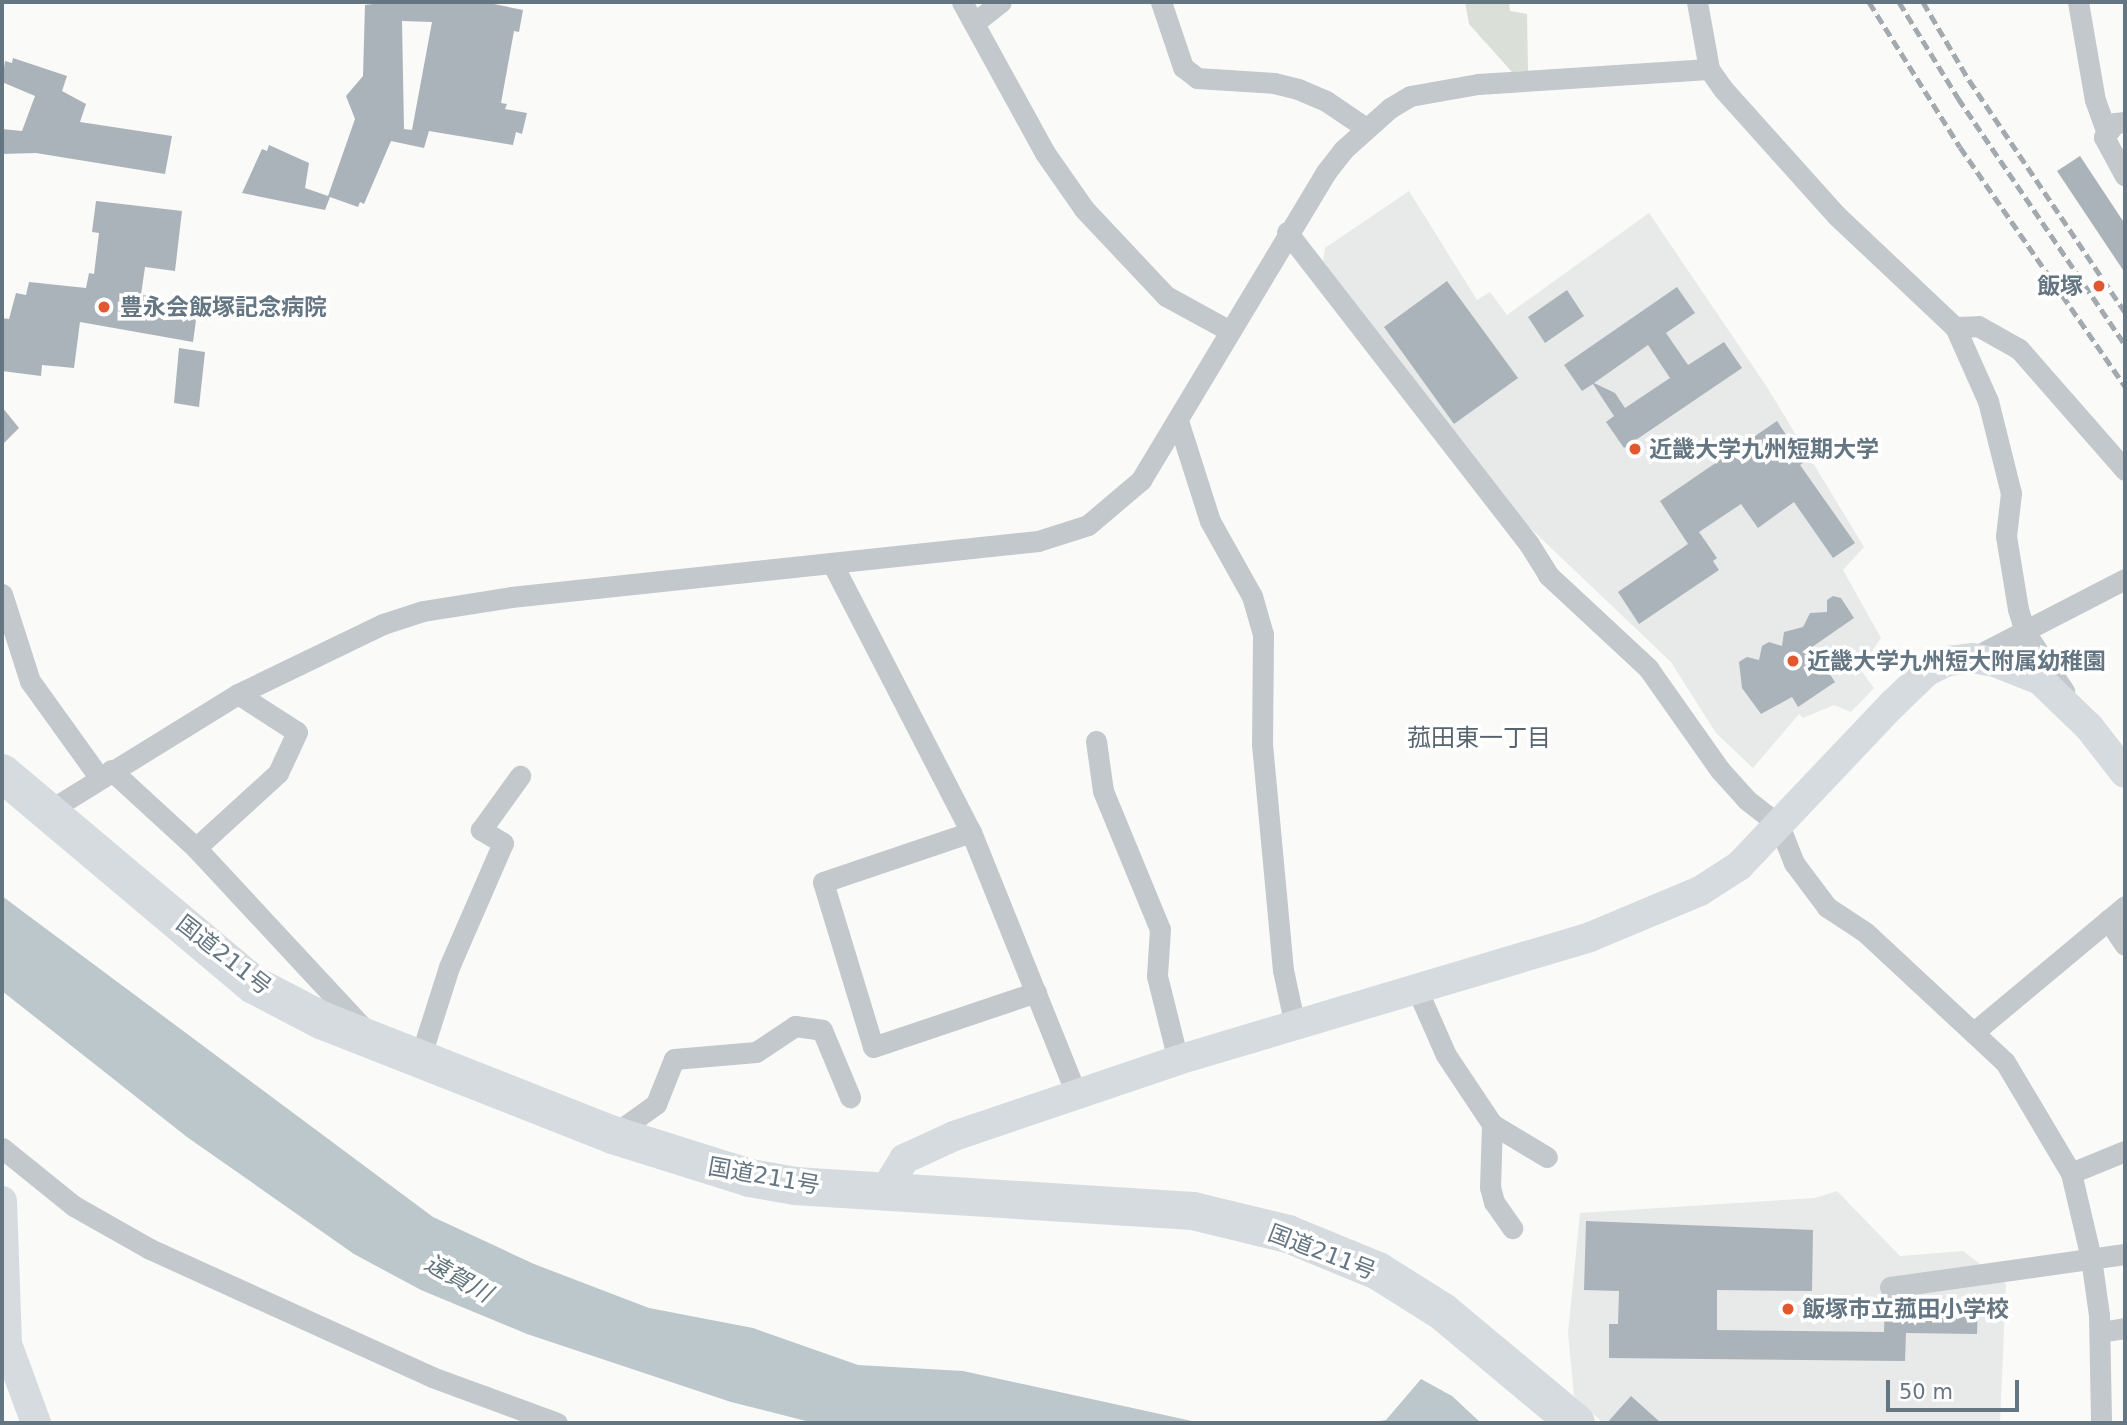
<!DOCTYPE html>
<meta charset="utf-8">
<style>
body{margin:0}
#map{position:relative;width:2127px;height:1425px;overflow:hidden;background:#fafaf8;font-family:"DejaVu Sans","Noto Sans JP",sans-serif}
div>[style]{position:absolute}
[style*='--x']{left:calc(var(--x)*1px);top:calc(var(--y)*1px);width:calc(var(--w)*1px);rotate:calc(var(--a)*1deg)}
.built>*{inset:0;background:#e8e9e9}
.green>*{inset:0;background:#dadfd7}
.water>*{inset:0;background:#bbc7cb}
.building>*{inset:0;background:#aab3b9}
.street>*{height:21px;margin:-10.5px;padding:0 10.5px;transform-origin:10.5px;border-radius:10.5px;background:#c3c8cc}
.secondary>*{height:30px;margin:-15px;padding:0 15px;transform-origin:15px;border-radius:15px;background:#d6dbdf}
.highway>*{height:38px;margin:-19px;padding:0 19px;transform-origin:19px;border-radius:19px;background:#d6dbdf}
.rail>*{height:5px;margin-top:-2.5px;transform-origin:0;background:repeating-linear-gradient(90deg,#a2aab0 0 10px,transparent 0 15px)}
.dots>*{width:19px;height:19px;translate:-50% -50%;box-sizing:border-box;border:4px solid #fff;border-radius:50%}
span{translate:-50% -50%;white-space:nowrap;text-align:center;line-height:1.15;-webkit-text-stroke:7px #fff;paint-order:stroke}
.poi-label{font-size:23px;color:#657683;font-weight:700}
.right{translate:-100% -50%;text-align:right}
.left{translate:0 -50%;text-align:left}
.street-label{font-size:23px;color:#657683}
.neighbourhood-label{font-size:24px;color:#57646e}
.water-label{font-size:24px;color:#60757c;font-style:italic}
.frame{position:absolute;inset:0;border:4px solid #657683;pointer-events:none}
.scale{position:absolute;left:1886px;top:1380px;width:133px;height:32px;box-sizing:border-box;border:4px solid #657683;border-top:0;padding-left:9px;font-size:21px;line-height:24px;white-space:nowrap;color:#657683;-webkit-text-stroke:5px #fff;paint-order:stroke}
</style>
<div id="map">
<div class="built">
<i style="clip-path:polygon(1409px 191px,1477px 300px,1490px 292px,1507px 315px,1649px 213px,1767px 387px,1864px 547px,1843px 570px,1881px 638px,1860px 669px,1874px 688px,1851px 712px,1834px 705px,1803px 718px,1799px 714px,1753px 768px,1716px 733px,1671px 662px,1511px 510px,1323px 261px,1325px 248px)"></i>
<i style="clip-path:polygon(1837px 1191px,1900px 1256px,1963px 1251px,2006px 1284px,2000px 1423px,1603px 1423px,1574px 1396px,1568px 1333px,1580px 1213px,1815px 1198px)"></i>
</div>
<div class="green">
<i style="clip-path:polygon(1465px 2px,1509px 2px,1510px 11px,1527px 14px,1528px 71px,1512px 72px,1469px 24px)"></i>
</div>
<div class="water">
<i style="clip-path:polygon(2px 896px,433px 1217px,534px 1264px,649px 1308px,753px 1328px,858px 1365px,963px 1371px,1201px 1423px,814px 1423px,731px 1402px,527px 1334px,421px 1290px,354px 1254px,187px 1137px,2px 991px)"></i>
<i style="clip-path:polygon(1421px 1379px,1452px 1396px,1481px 1423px,1367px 1423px,1386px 1420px)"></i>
</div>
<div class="building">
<i style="clip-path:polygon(evenodd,388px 2px,484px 2px,523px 10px,519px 32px,514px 31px,501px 103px,507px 104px,505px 109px,527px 113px,522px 134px,516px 132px,513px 145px,429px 131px,424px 148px,391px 141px,364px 204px,360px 202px,358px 207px,330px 197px,325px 210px,242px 193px,262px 149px,267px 151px,269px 145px,309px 163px,305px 188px,328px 196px,355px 119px,346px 96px,363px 76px,365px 5px,388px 2px,402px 21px,432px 22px,412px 130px,404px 129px,402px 21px)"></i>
<i style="clip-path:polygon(13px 58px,67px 76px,62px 91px,86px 104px,80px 122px,172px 136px,165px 174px,36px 153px,2px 154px,2px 129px,22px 131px,35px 96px,2px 82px,5px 61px,12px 63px)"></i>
<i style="clip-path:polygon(2080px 156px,2125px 224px,2125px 273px,2057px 171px)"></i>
<i style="clip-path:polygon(96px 201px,182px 211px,175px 271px,145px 267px,141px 295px,163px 297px,162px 303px,198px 306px,193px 342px,80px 322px,74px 368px,42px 365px,41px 376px,2px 371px,2px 318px,9px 319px,16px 293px,26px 295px,29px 282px,86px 288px,89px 273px,94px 274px,99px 233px,92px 232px)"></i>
<i style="clip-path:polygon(1447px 281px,1518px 378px,1454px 424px,1384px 327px)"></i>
<i style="clip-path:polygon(evenodd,1677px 287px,1695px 313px,1666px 333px,1688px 365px,1724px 342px,1742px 368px,1624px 448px,1606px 422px,1614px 416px,1593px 384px,1582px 391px,1564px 365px,1677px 287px,1648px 345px,1670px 378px,1625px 408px,1615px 393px,1594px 383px,1648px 345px)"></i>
<i style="clip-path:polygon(1567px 290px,1584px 316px,1545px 343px,1528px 317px)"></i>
<i style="clip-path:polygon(179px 348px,205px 352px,199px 407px,174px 403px)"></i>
<i style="clip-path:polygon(2px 407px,19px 428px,2px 445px)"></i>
<i style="clip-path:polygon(1777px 421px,1804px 462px,1800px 465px,1855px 543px,1833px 558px,1794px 502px,1758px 528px,1741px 504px,1699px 532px,1717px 558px,1713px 561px,1719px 570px,1639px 624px,1618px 592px,1688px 544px,1660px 501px)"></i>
<i style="clip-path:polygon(1833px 596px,1841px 598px,1854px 618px,1812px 647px,1835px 682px,1798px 707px,1792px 697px,1761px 714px,1742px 688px,1739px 662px,1747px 657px,1759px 660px,1762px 646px,1769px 642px,1782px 646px,1784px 632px,1803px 627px,1810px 613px,1827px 612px,1827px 600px)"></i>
<i style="clip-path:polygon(1586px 1221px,1813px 1230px,1812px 1291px,1717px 1290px,1717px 1330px,1884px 1332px,1885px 1300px,1978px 1301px,1977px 1334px,1906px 1333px,1905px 1361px,1609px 1358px,1609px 1324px,1618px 1324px,1619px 1291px,1584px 1290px)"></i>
<i style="clip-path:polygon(1631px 1396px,1661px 1423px,1607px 1423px)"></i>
</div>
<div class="street">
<i style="--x:962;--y:2;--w:172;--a:61.2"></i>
<i style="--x:1045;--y:153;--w:68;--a:55.1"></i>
<i style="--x:1084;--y:209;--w:120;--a:46.7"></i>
<i style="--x:1166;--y:296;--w:71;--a:28.7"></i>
<i style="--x:1161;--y:2;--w:69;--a:71.3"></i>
<i style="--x:1183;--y:67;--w:18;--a:38"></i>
<i style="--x:1197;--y:78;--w:77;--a:3.7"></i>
<i style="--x:1274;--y:83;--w:25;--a:14"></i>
<i style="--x:1298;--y:89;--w:30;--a:23"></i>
<i style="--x:1326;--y:101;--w:48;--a:34"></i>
<i style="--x:1697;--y:2;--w:68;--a:79.8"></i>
<i style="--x:1709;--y:69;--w:24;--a:55"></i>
<i style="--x:1723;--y:89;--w:169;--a:48.1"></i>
<i style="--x:1836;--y:215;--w:163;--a:43.3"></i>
<i style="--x:1955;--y:327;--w:81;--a:66"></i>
<i style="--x:1988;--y:401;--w:95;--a:76"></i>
<i style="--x:2011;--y:493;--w:43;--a:96.6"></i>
<i style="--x:2006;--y:536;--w:74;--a:80.7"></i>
<i style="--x:2018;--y:609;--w:24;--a:73"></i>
<i style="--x:2025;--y:632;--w:71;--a:56.5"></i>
<i style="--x:2078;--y:2;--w:99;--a:80.2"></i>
<i style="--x:2095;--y:100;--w:32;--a:70"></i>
<i style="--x:974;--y:23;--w:34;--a:-38"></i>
<i style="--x:2125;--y:122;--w:10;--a:174"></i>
<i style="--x:2115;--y:123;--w:18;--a:128"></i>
<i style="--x:2104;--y:137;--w:44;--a:61.7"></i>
<i style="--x:1287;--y:232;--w:395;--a:52.2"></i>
<i style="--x:1529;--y:544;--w:36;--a:58"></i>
<i style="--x:1548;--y:575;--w:137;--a:42.9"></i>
<i style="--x:1648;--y:668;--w:125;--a:54.8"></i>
<i style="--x:1720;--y:770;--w:40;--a:48"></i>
<i style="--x:1747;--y:800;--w:41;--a:38"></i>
<i style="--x:1779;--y:825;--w:41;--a:68.5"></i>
<i style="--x:1794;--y:863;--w:55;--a:53.1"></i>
<i style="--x:1827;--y:907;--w:45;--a:33.3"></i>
<i style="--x:1865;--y:932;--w:191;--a:42.9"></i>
<i style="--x:2005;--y:1062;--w:129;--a:59.3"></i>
<i style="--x:2071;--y:1173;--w:87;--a:76.8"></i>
<i style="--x:2091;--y:1258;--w:58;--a:82"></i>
<i style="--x:2099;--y:1315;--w:108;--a:88.9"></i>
<i style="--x:1955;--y:327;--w:23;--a:-2"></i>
<i style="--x:1978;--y:326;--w:47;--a:29.3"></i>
<i style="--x:2019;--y:349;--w:161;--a:48.8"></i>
<i style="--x:1179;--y:424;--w:102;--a:72.3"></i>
<i style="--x:1210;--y:521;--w:86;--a:60.8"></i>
<i style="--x:1252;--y:596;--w:40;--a:74"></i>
<i style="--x:1263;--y:634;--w:110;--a:90.5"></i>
<i style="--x:1262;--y:744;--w:227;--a:84.7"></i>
<i style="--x:1283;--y:970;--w:57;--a:77.9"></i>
<i style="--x:832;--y:563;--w:303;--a:62.7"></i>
<i style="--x:971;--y:832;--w:281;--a:68.1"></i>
<i style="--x:2;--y:594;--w:91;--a:72.2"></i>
<i style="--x:30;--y:681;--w:118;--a:54.3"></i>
<i style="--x:1972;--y:658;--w:172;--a:-27.3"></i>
<i style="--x:238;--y:694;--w:70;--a:32.8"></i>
<i style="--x:297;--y:732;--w:45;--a:114.9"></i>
<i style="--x:278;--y:773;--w:111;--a:137.6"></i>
<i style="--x:196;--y:848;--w:247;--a:47.1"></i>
<i style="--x:1096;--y:741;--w:50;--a:82"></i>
<i style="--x:1103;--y:791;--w:149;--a:67.6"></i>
<i style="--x:1160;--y:929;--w:47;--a:93.7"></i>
<i style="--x:1157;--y:976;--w:87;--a:76"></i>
<i style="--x:111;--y:770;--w:115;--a:42.5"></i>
<i style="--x:50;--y:810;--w:221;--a:-31.7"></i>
<i style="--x:238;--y:694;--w:161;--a:-25.8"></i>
<i style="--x:383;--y:624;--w:42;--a:-18"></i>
<i style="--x:423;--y:611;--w:89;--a:-9"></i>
<i style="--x:511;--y:597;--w:530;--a:-6.07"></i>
<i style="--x:1038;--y:541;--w:52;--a:-17.7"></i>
<i style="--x:1088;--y:525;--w:70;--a:-40.3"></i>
<i style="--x:1141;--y:480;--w:359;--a:-59"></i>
<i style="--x:1326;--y:172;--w:28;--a:-52"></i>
<i style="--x:1343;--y:150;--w:63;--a:-41.8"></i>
<i style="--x:1390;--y:108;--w:23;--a:-31"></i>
<i style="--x:1410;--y:96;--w:69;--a:-10"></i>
<i style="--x:1478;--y:84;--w:231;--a:-3.7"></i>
<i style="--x:971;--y:832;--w:156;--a:161.3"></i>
<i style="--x:823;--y:882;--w:172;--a:73.1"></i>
<i style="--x:873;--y:1047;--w:172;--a:-18.6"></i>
<i style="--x:2108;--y:920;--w:30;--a:56"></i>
<i style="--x:1416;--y:987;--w:74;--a:66.2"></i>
<i style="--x:1446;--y:1055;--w:83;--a:56.3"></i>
<i style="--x:1492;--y:1124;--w:63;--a:91.8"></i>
<i style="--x:1490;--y:1187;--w:16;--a:75"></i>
<i style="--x:1494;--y:1202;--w:32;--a:55"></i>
<i style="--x:1974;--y:1032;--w:197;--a:-39.8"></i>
<i style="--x:420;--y:1058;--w:96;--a:-72.3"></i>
<i style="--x:449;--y:967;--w:135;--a:-66.5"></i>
<i style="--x:503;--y:843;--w:26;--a:-149"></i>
<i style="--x:481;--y:830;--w:67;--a:-54.2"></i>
<i style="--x:1492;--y:1124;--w:64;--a:31"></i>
<i style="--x:613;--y:1135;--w:53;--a:-35.8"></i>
<i style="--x:656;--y:1104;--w:48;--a:-68.2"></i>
<i style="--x:674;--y:1059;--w:82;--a:-4.9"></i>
<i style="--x:756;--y:1052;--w:47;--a:-33.7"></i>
<i style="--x:795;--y:1026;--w:27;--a:8"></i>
<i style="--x:822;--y:1030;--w:73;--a:67.3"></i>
<i style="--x:2;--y:1148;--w:92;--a:38.9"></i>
<i style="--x:74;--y:1206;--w:87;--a:29.5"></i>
<i style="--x:150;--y:1249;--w:310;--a:24.4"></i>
<i style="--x:432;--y:1377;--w:133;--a:20.2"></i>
<i style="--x:2071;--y:1173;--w:58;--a:-22.2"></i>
<i style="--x:1890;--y:1287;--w:237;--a:-8"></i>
<i style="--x:2100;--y:1332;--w:25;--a:-9"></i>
</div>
<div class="secondary">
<i style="--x:885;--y:1190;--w:36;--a:-58"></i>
<i style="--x:904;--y:1159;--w:55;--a:-24.7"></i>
<i style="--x:954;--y:1136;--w:237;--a:-18.7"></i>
<i style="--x:1178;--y:1060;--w:430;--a:-16.6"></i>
<i style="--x:1590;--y:937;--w:119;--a:-22.7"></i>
<i style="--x:1700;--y:891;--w:46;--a:-32.7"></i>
<i style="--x:1739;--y:866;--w:224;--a:-46.5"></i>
<i style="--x:1893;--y:704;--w:46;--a:-44.1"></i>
<i style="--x:1926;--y:672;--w:25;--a:-27"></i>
<i style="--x:1948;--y:661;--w:24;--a:-7"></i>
<i style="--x:1972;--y:658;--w:23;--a:10"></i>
<i style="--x:1995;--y:662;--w:48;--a:21.8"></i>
<i style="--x:2040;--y:680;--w:68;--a:43.8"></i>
<i style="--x:2089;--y:727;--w:58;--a:52"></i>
<i style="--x:2;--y:1201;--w:143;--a:88"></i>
<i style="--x:7;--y:1344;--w:84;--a:69.8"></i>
</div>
<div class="highway">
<i style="--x:2;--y:773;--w:329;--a:40.1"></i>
<i style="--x:254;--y:985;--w:76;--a:27.6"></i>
<i style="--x:321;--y:1020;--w:314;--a:21.5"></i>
<i style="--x:613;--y:1135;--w:144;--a:17.4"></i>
<i style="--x:750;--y:1178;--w:46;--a:10.1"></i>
<i style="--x:795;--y:1186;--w:399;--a:3.6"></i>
<i style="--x:1193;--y:1211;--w:98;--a:13.6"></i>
<i style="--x:1288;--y:1234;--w:97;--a:22.3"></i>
<i style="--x:1378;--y:1271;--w:77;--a:32.2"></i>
<i style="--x:1443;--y:1312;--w:173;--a:39.8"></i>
</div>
<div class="rail">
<i style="--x:1869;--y:2;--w:171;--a:57.9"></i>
<i style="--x:1960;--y:147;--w:290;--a:55.4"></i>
<i style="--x:1899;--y:2;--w:113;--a:58.4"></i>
<i style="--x:1958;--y:98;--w:298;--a:55.9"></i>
<i style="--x:1923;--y:2;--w:91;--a:59.5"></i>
<i style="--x:1969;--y:80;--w:280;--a:56.1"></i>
</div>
<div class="dots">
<i style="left:2099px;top:286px;background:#e4572e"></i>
<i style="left:104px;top:307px;background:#e4572e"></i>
<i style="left:1635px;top:449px;background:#e4572e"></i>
<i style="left:1793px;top:661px;background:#e4572e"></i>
<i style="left:1788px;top:1309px;background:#e4572e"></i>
</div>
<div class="poi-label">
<span class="right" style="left:2083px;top:286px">飯塚</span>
<span class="left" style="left:120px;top:307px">豊永会飯塚記念病院</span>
<span class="left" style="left:1649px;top:449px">近畿大学九州短期大学</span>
<span class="left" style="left:1807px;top:661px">近畿大学九州短大附属幼稚園</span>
<span class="left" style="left:1802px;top:1309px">飯塚市立菰田小学校</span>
</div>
<div class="street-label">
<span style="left:224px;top:955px;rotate:38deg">国道211号</span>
<span style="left:764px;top:1176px;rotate:10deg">国道211号</span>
<span style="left:1322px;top:1252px;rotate:21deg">国道211号</span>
</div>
<div class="neighbourhood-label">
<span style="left:1479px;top:739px">菰田東一丁目</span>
</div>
<div class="water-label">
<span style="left:458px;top:1279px;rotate:29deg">遠賀川</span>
</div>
<div class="frame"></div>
<div class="scale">50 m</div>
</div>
